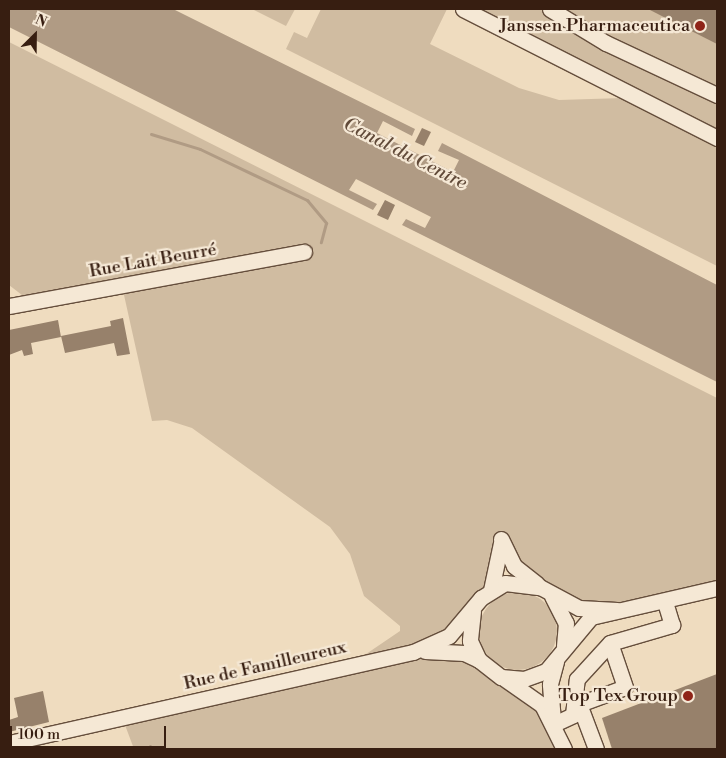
<!DOCTYPE html>
<meta charset="utf-8">
<style>
body{margin:0}
#map{position:relative;width:726px;height:758px;overflow:hidden;background:#efdcbf;font-family:"Libre Bodoni",serif}
div>[style]{position:absolute}
[style*='--x']{left:calc(var(--x)*1px);top:calc(var(--y)*1px);width:calc(var(--w)*1px);rotate:calc(var(--a)*1deg)}
.green>*{inset:0;background:#d0bca1}
.round{border-radius:50%}
.water>*{inset:0;background:#b09b84}
.stream>*{height:3px;margin:-1.5px;padding:0 1.5px;transform-origin:1.5px;border-radius:1.5px;background:#b09b84}
.building>*{inset:0;background:#97816b}
.roads{filter:drop-shadow(1px 0 #654e3c) drop-shadow(-1px 0 #654e3c) drop-shadow(0 1px #654e3c) drop-shadow(0 -1px #654e3c)}
.minor>*{height:15px;margin:-7.5px;padding:0 7.5px;transform-origin:7.5px;border-radius:7.5px;background:#f5e8d5}
.dots>*{width:14px;height:14px;translate:-50% -50%;box-sizing:border-box;border:2px solid #f5e8d5;border-radius:50%}
span{translate:-50% -50%;white-space:nowrap;text-align:center;line-height:1.15;-webkit-text-stroke:4.5px #f5e8d5;paint-order:stroke}
.poi-label{font-size:18px;color:#371e11}
.right{translate:-100% -50%;text-align:right}
.street-label{font-size:18px;color:#371e11}
.water-label{font-size:19px;color:#614a39;font-style:italic}
.frame{position:absolute;inset:0;border:10px solid #371e11;pointer-events:none}
.north{position:absolute;left:10px;top:10px;width:50px;height:50px;-webkit-text-stroke:4px #f5e8d5;paint-order:stroke;rotate:23deg;font-size:14px;font-weight:700;line-height:20px;text-align:center;color:#371e11}
.north::after{content:'';display:block;margin:auto;width:18px;height:22px;background:#371e11;clip-path:polygon(50% 0,100% 100%,50% 72%,0 100%)}
.scale{position:absolute;left:10px;top:726px;width:156px;height:22px;box-sizing:border-box;border:2px solid #371e11;border-top:0;padding-left:6px;font-size:15px;line-height:18px;white-space:nowrap;color:#371e11;-webkit-text-stroke:4px #f5e8d5;paint-order:stroke}
</style>
<div id="map">
<div class="green">
<i style="clip-path:polygon(252px 9px,295px 9px,286px 26px)"></i>
<i style="clip-path:polygon(321px 9px,447px 9px,430px 44px,519px 88px,559px 100px,623px 98px,463px 9px,717px 9px,717px 266px,286px 49px,294px 32px,307px 38px)"></i>
<i style="clip-path:polygon(9px 42px,717px 398px,717px 588px,665px 602px,579px 608px,506px 553px,497px 575px,444px 650px,523px 690px,564px 749px,134px 749px,122px 717px,347px 667px,400px 631px,400px 626px,364px 596px,350px 554px,330px 527px,192px 428px,167px 420px,152px 421px,122px 286px,31px 302px,9px 285px)"></i>
<i class="round" style="left:479px;top:592px;width:78px;height:78px"></i>
</div>
<div class="water">
<i style="clip-path:polygon(9px 9px,173px 9px,415px 129px,412px 136px,383px 121px,377px 133px,453px 172px,459px 160px,438px 151px,442px 143px,717px 285px,717px 382px,402px 225px,406px 219px,425px 228px,431px 217px,356px 179px,349px 190px,377px 204px,373px 210px,9px 27px)"></i>
</div>
<div class="stream">
<i style="--x:151;--y:134;--w:51;--a:17"></i>
<i style="--x:200;--y:149;--w:119;--a:25.5"></i>
<i style="--x:307;--y:200;--w:30;--a:50"></i>
<i style="--x:326;--y:223;--w:20;--a:105"></i>
<i style="--x:150;--y:746;--w:3;--a:72"></i>
</div>
<div class="building">
<i style="clip-path:polygon(648px 9px,717px 9px,717px 44px)"></i>
<i style="clip-path:polygon(422px 128px,431px 132px,424px 146px,415px 142px)"></i>
<i style="clip-path:polygon(385px 200px,395px 205px,388px 220px,377px 215px)"></i>
<i style="clip-path:polygon(123px 318px,130px 354px,117px 356px,114px 343px,65px 353px,61px 336px,111px 326px,110px 321px)"></i>
<i style="clip-path:polygon(58px 320px,61px 337px,31px 343px,33px 354px,24px 356px,22px 350px,9px 355px,9px 330px)"></i>
<i style="clip-path:polygon(717px 674px,717px 749px,612px 749px,602px 718px)"></i>
<i style="clip-path:polygon(43px 691px,49px 722px,9px 732px,9px 720px,18px 717px,14px 698px)"></i>
</div>
<div class="roads">
<div class="minor">
<i style="--x:463;--y:9;--w:285;--a:26.9"></i>
<i style="--x:550;--y:9;--w:66;--a:31.3"></i>
<i style="--x:606;--y:43;--w:123;--a:25.1"></i>
<i style="--x:9;--y:306;--w:300;--a:-10.4"></i>
<i style="--x:501;--y:539;--w:30;--a:64"></i>
<i style="--x:514;--y:566;--w:29;--a:38"></i>
<i style="--x:491;--y:590;--w:48;--a:-78"></i>
<i style="--x:552;--y:596;--w:30;--a:63"></i>
<i style="--x:566;--y:623;--w:23;--a:95"></i>
<i style="--x:473;--y:611;--w:30;--a:96"></i>
<i style="--x:470;--y:641;--w:21;--a:65"></i>
<i style="--x:479;--y:660;--w:28;--a:38"></i>
<i style="--x:501;--y:677;--w:23;--a:5"></i>
<i style="--x:524;--y:679;--w:23;--a:-20"></i>
<i style="--x:546;--y:671;--w:70;--a:-50.2"></i>
<i style="--x:591;--y:617;--w:129;--a:-13"></i>
<i style="--x:425;--y:651;--w:39;--a:3"></i>
<i style="--x:464;--y:653;--w:17;--a:25"></i>
<i style="--x:505;--y:679;--w:45;--a:35.1"></i>
<i style="--x:542;--y:705;--w:49;--a:63.4"></i>
<i style="--x:579;--y:704;--w:48;--a:69.3"></i>
<i style="--x:574;--y:706;--w:54;--a:-20.4"></i>
<i style="--x:625;--y:687;--w:46;--a:-108.8"></i>
<i style="--x:553;--y:720;--w:36;--a:-95"></i>
<i style="--x:550;--y:684;--w:24;--a:-75"></i>
<i style="--x:554;--y:724;--w:21;--a:-25"></i>
<i style="--x:573;--y:715;--w:36;--a:-84"></i>
<i style="--x:577;--y:679;--w:49;--a:-47.5"></i>
<i style="--x:610;--y:643;--w:65;--a:-16.2"></i>
<i style="--x:672;--y:625;--w:24;--a:-107"></i>
<i style="--x:9;--y:743;--w:414;--a:-12.7"></i>
<i style="--x:413;--y:652;--w:39;--a:-24"></i>
<i style="--x:449;--y:636;--w:50;--a:-49.9"></i>
<i style="--x:481;--y:598;--w:28;--a:-32"></i>
<i style="--x:505;--y:583;--w:35;--a:7"></i>
<i style="--x:540;--y:587;--w:44;--a:28.3"></i>
<i style="--x:579;--y:608;--w:38;--a:3"></i>
</div>
</div>
<div class="dots">
<i style="left:700px;top:26px;background:#8f2418"></i>
<i style="left:688px;top:696px;background:#8f2418"></i>
</div>
<div class="poi-label">
<span class="right" style="left:690px;top:26px">Janssen Pharmaceutica</span>
<span class="right" style="left:678px;top:696px">Top Tex Group</span>
</div>
<div class="street-label">
<span style="left:153px;top:261px;rotate:-10deg">Rue Lait Beurré</span>
<span style="left:265px;top:666px;rotate:-13deg">Rue de Familleureux</span>
</div>
<div class="water-label">
<span style="left:405px;top:154px;rotate:27deg">Canal du Centre</span>
</div>
<div class="frame"></div>
<div class="north">N</div>
<div class="scale">100 m</div>
</div>
